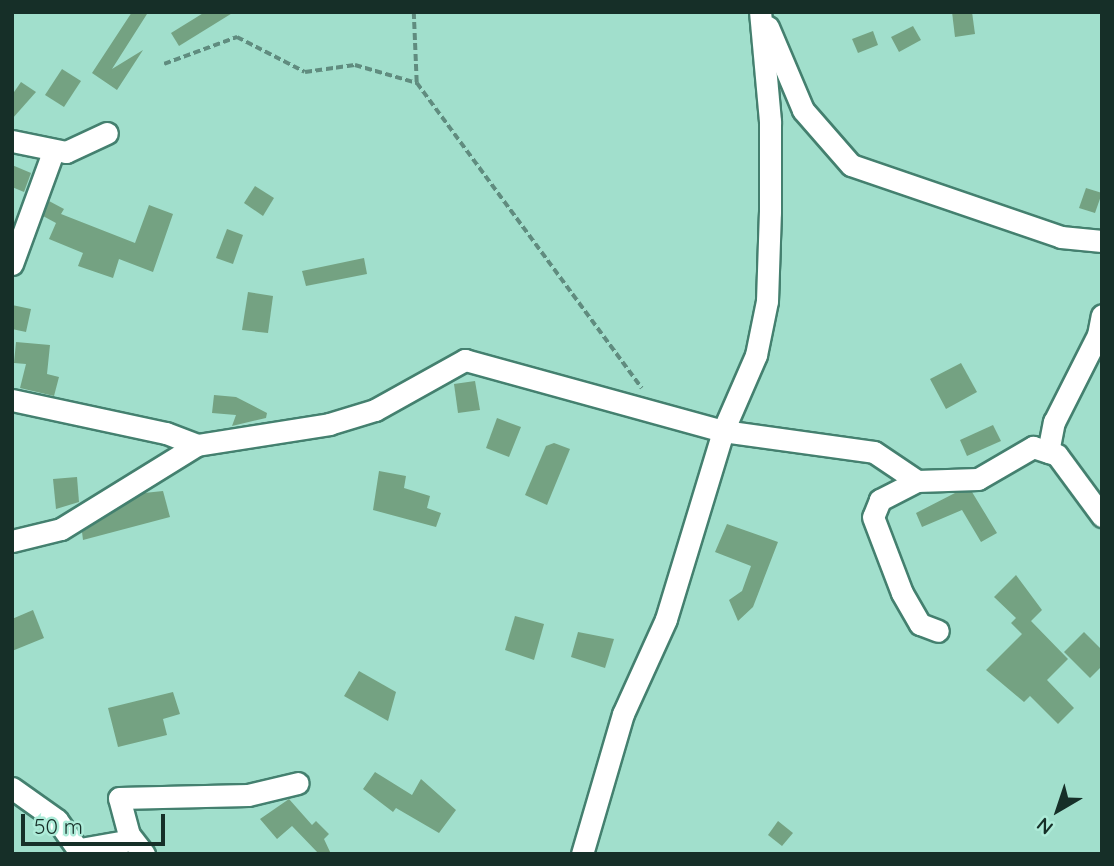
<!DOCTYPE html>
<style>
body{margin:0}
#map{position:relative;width:1114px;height:866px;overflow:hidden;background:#a1dfcc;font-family:Quicksand,sans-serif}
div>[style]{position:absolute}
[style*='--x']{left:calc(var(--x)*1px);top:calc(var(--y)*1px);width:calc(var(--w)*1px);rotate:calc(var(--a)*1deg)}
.building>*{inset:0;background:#74a282}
.path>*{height:3.5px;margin-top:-1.75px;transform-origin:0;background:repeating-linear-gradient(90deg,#608c7f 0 7px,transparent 0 10.5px)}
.roads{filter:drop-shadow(2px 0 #44806f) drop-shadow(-2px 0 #44806f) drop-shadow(0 2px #44806f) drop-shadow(0 -2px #44806f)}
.street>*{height:21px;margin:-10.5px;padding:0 10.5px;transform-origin:10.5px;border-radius:10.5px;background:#fff}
span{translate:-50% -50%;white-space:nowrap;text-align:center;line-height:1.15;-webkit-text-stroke:5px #aeecd9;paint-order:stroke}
.frame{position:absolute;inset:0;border:14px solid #162f28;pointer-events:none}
.north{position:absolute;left:1023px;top:775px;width:70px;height:70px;-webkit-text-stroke:5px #aeecd9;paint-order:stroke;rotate:219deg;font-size:19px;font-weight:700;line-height:28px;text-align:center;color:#162f28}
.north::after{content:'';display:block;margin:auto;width:24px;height:32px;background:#162f28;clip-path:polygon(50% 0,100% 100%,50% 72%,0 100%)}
.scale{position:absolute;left:21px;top:814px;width:144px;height:32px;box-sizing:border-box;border:4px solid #162f28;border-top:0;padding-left:9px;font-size:21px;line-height:24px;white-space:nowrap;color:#162f28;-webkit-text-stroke:5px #aeecd9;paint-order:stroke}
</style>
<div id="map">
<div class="building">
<i style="clip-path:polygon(132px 12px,147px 14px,112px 69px,143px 50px,117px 90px,92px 73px)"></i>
<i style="clip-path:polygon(205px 12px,234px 12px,179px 46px,171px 33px)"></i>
<i style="clip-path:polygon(952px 12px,972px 12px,975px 34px,955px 37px)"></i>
<i style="clip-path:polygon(913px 26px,921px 40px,899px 52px,891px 37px)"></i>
<i style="clip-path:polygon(873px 31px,878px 45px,858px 53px,852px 39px)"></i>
<i style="clip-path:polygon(62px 69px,81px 81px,64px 107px,45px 95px)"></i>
<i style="clip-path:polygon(21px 82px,36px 92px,12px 119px,12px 95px)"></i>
<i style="clip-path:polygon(12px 165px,31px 173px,24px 192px,12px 187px)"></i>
<i style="clip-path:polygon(255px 186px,274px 198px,263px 216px,244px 203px)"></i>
<i style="clip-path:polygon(1086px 188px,1102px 193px,1095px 213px,1079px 208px)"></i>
<i style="clip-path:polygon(49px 201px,64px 209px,61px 214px,135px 243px,149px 205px,173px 214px,153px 272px,119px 259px,113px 278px,78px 266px,83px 253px,49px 239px,56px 223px,43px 216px)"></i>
<i style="clip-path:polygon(227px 229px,243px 235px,233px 264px,216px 258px)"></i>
<i style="clip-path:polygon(364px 258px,367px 274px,306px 286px,302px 271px)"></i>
<i style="clip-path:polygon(248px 292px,273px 296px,268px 333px,242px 330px)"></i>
<i style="clip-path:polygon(12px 305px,31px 309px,26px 332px,12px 329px)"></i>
<i style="clip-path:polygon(16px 342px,50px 345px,47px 374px,59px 377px,54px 396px,20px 388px,26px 364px,14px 363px)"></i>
<i style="clip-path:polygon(961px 363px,977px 392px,946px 409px,930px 379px)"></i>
<i style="clip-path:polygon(475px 381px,480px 410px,458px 413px,454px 384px)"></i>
<i style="clip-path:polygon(214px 395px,236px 397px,267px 413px,266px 418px,232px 426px,236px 415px,212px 413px)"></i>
<i style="clip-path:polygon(497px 418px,521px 427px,509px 457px,486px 448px)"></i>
<i style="clip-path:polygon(993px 425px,1001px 441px,967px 456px,960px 440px)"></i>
<i style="clip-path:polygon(554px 443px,570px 449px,547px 505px,525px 495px,546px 446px)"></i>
<i style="clip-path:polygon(379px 471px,406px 476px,404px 488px,430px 496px,427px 508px,441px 513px,436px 527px,373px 510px)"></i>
<i style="clip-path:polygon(77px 477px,79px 502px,56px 509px,53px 479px)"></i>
<i style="clip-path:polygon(163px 491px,170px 517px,83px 540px,82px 532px,144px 493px)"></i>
<i style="clip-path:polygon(972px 492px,997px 533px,981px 542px,962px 510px,922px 527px,916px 513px,955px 493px)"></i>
<i style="clip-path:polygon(727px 524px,778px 542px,753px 607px,738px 621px,729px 600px,742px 591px,751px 566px,715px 552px)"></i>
<i style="clip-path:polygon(1016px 575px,1042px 610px,1031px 621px,1068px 659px,1047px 680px,1074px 708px,1058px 724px,1030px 696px,1024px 702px,986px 670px,1022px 634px,1011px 623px,1016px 618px,994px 597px)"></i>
<i style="clip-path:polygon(33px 610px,44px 638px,12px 651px,12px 619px)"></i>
<i style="clip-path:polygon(515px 616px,544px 624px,534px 660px,505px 650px)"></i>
<i style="clip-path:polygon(578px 632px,614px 639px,605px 668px,571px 657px)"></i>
<i style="clip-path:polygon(1084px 632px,1102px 650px,1102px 666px,1090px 678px,1064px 652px)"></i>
<i style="clip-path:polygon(359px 671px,396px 692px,388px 721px,344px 696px)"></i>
<i style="clip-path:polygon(173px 692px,180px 714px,163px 719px,167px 735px,118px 747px,108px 708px)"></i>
<i style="clip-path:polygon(375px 772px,412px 795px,421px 779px,456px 810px,439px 833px,396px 808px,393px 812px,363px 789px)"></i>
<i style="clip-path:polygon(289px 799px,312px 825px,316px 821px,329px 834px,324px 839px,331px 854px,319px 854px,292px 826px,277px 839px,260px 819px)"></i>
<i style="clip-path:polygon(778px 821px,793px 833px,782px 846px,768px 835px)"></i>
</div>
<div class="path">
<i style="--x:414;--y:12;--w:71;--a:87.6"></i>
<i style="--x:164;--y:64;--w:78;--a:-20.3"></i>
<i style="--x:237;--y:37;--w:76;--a:27.2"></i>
<i style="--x:305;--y:72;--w:50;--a:-8"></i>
<i style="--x:355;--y:65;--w:65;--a:16.2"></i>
<i style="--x:417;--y:83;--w:379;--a:53.6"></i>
</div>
<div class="roads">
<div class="street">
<i style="--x:768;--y:27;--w:90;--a:67.1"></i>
<i style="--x:803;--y:110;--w:73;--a:48.9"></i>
<i style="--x:851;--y:165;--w:222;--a:18.9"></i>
<i style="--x:1061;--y:237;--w:41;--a:5.6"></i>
<i style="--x:12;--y:141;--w:55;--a:11.5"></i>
<i style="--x:66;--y:152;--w:45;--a:-24.9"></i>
<i style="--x:12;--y:264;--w:119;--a:-69.9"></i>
<i style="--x:12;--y:400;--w:157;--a:12.1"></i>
<i style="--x:166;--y:433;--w:33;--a:21"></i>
<i style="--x:1048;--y:452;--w:31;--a:-79"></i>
<i style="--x:1054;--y:422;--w:97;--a:-63.2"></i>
<i style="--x:1098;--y:335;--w:20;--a:-79"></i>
<i style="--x:917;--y:481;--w:42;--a:152.8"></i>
<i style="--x:880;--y:500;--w:18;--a:112"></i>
<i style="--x:873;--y:517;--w:81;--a:69.1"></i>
<i style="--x:902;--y:593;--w:36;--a:60"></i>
<i style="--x:920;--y:624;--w:19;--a:21"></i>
<i style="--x:12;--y:541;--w:50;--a:-13.8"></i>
<i style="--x:61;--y:529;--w:160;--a:-31.7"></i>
<i style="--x:197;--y:445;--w:134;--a:-9"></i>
<i style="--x:329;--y:424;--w:48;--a:-16.9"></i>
<i style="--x:375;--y:410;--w:103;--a:-29.1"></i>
<i style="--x:465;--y:360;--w:268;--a:15.4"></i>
<i style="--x:723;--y:431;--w:152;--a:7.9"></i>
<i style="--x:874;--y:452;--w:52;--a:34"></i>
<i style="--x:917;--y:481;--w:61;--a:-1.9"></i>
<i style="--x:978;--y:479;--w:64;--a:-30.2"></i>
<i style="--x:1033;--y:447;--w:25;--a:18"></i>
<i style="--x:1057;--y:455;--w:76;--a:53.6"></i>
<i style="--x:12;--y:788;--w:55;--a:35.4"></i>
<i style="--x:57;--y:820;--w:42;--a:54.8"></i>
<i style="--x:80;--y:849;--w:52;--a:-10"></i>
<i style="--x:144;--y:854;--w:24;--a:-128"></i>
<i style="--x:129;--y:835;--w:38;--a:-105"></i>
<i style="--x:119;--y:798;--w:129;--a:-1.3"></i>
<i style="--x:248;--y:795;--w:51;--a:-13.5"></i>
<i style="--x:582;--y:854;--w:146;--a:-73.7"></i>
<i style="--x:623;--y:714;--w:104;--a:-65.6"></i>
<i style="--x:666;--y:619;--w:196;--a:-73.1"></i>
<i style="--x:723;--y:431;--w:83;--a:-66.5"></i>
<i style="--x:756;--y:355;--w:55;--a:-78.5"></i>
<i style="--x:767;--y:301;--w:89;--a:-88.1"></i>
<i style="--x:770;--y:212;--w:91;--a:-90"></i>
<i style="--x:770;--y:121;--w:109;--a:-95.2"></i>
</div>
</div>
<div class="frame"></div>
<div class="north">N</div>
<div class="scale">50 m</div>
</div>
